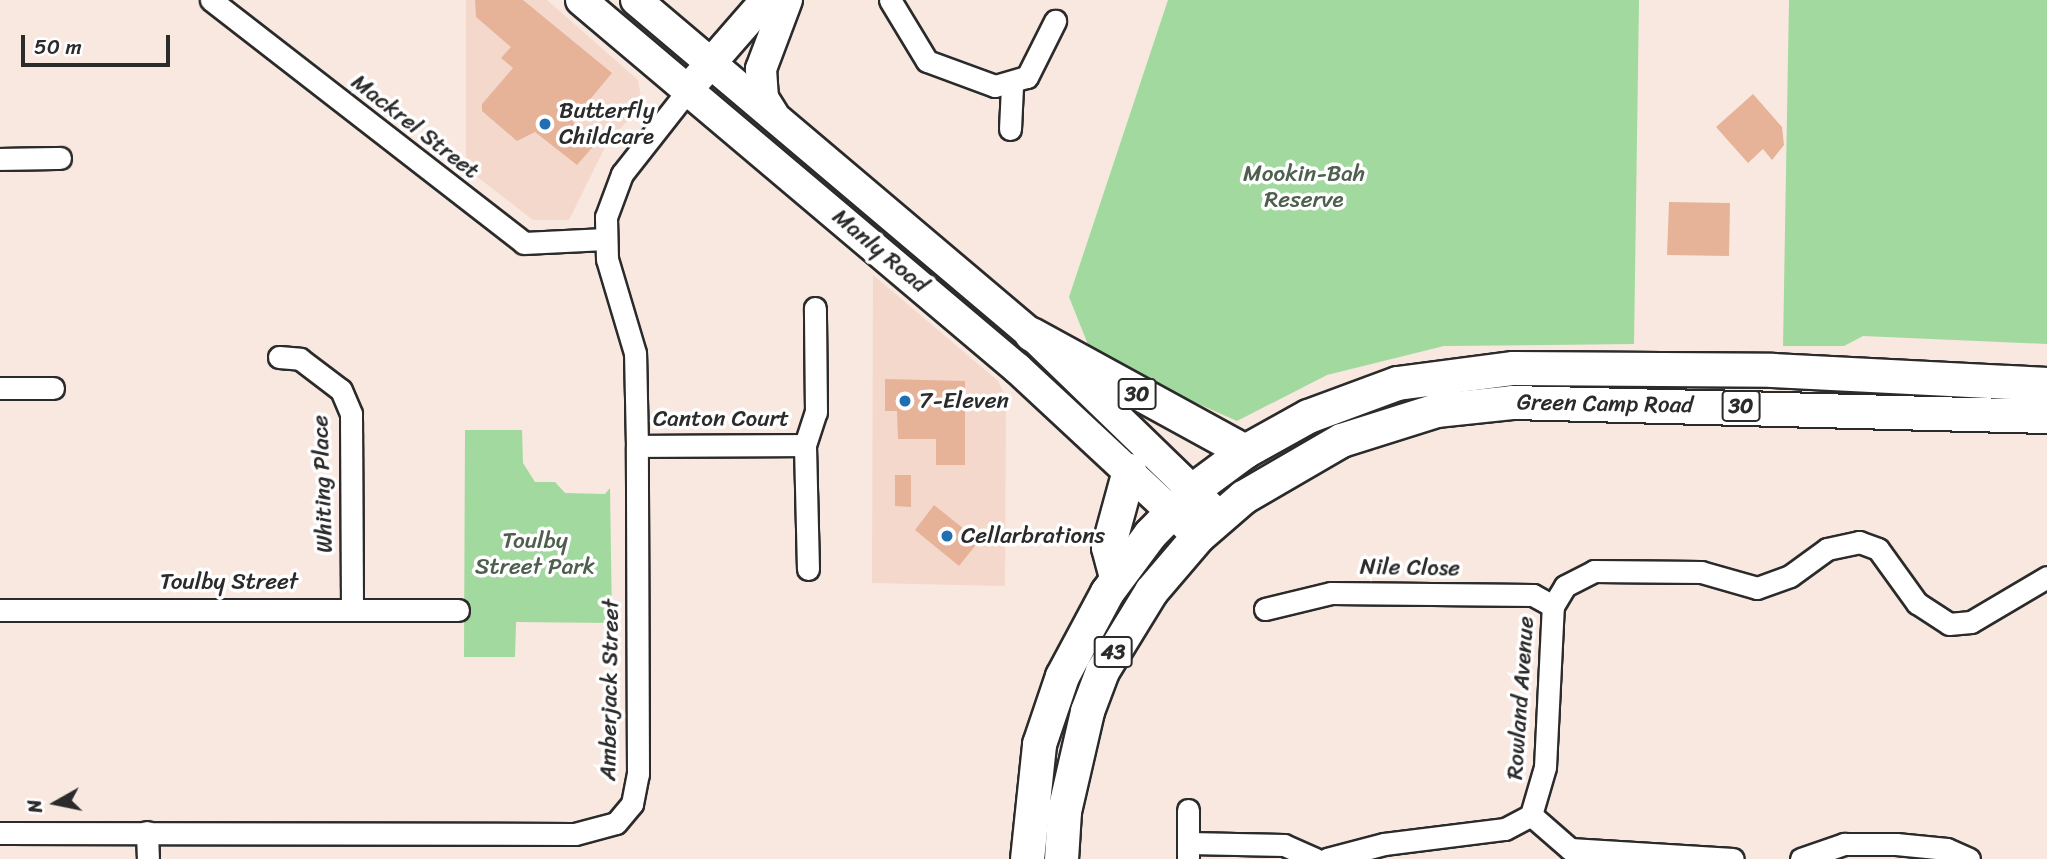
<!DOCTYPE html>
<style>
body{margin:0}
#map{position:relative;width:2047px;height:859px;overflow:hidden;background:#f8e8e0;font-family:Sriracha,sans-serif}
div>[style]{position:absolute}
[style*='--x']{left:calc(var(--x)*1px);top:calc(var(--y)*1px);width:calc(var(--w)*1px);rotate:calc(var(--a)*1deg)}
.built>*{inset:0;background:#f3d8cb}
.green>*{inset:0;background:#a1d99e}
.building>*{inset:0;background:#e6b399}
.roads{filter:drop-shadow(2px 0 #2b2b2b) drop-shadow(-2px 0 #2b2b2b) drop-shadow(0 2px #2b2b2b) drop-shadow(0 -2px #2b2b2b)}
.street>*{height:21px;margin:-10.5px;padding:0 10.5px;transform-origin:10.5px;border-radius:10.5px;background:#fff}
.secondary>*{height:30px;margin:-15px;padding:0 15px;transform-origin:15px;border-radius:15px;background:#fff}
.primary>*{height:33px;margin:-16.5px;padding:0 16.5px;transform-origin:16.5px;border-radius:16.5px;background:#fff}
.dots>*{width:19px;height:19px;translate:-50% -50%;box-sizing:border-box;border:4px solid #fff;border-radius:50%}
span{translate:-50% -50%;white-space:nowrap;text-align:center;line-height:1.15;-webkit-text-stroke:7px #fff;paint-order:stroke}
.shield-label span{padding:2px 5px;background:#fff;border:2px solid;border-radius:5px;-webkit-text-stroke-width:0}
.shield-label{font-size:21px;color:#2b2b2b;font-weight:700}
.poi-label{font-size:23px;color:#2b2b2b}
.left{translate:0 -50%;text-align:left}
.street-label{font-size:23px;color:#2b2b2b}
.park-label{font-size:23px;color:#4e5f4e}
.north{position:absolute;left:21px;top:768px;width:70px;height:70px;-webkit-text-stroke:5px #fff;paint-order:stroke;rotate:261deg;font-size:19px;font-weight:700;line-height:28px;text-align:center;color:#2b2b2b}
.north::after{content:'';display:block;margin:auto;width:24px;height:32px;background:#2b2b2b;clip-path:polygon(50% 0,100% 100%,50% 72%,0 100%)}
.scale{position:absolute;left:21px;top:35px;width:149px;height:32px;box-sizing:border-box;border:4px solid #2b2b2b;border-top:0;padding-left:9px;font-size:21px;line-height:24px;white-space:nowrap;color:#2b2b2b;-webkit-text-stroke:5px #fff;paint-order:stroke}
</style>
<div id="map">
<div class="built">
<i style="clip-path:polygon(466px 0,547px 0,638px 80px,642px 104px,606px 145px,569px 220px,533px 220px,466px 168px)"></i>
<i style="clip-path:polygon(873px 275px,998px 381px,1006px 397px,1005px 586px,872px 583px)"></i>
</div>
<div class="green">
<i style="clip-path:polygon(1168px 0,1639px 0,1634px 344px,1444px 346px,1327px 375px,1237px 421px,1093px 357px,1069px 297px)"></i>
<i style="clip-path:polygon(1789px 0,2047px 0,2047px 344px,1863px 336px,1844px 346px,1783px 346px)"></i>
<i style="clip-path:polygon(465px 430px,522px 430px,523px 463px,535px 482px,555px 482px,565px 493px,605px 494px,610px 488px,612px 623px,516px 622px,515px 657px,464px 657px)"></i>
</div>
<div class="building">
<i style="clip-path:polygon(475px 0,523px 0,612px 73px,572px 121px,597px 142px,577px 165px,535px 132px,517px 141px,482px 111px,482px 104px,513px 68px,501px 58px,511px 47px,476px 17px)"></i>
<i style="clip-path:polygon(1753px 94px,1782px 127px,1784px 145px,1772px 160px,1763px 149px,1748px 163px,1716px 127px)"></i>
<i style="clip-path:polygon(1669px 202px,1730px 203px,1729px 256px,1667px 255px)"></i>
<i style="clip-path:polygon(885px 379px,965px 381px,965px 465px,936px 465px,936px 439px,898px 439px,897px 411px,885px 411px)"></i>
<i style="clip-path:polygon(895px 475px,911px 475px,911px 507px,895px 506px)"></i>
<i style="clip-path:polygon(934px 505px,979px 541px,959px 566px,915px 530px)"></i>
</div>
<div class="roads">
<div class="street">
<i style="--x:211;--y:0;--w:396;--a:37.8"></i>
<i style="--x:524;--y:243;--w:81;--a:-2.8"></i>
<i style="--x:890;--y:0;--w:71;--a:58.8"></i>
<i style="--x:927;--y:61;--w:72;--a:20.2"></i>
<i style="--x:995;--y:86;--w:33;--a:-16"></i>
<i style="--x:1027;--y:77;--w:63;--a:-63.4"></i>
<i style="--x:1010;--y:129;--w:43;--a:-87.3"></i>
<i style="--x:0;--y:159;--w:60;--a:-1"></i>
<i style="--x:279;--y:357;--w:21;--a:5"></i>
<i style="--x:300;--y:359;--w:51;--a:37.1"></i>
<i style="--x:341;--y:390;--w:26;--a:67"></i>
<i style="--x:351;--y:414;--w:194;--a:89.7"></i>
<i style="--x:0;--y:388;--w:53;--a:0"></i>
<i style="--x:637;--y:446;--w:168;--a:-0.3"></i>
<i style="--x:808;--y:569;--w:124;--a:-91.4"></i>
<i style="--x:805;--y:445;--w:35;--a:-72"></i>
<i style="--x:816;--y:412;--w:104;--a:-90.6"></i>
<i style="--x:1265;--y:609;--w:68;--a:-13.6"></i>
<i style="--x:1331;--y:593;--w:202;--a:0.6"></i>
<i style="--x:1533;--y:595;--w:23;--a:29"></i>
<i style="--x:0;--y:610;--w:458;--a:0"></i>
<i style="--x:1531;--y:815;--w:52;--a:41.1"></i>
<i style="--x:1570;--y:849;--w:163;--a:3.5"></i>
<i style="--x:147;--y:832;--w:27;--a:88"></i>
<i style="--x:0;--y:833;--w:575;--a:0.1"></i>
<i style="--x:575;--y:834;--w:42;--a:-15"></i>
<i style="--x:616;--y:823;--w:25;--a:-50"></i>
<i style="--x:632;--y:804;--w:31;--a:-79"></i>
<i style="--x:638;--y:774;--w:328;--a:-90.2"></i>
<i style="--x:637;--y:446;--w:93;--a:-91.2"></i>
<i style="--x:635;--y:353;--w:98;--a:-106.6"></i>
<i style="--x:607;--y:259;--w:42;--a:-91.4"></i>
<i style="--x:606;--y:217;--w:46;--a:-69.6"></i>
<i style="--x:622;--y:174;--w:108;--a:-51.8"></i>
<i style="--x:1189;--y:843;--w:95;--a:1.2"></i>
<i style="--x:1284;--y:845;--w:34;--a:24"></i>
<i style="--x:1188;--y:859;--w:49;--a:-90"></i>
<i style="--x:1327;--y:859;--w:59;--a:-14.7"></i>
<i style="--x:1384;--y:844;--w:122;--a:-7.1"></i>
<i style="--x:1505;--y:829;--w:30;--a:-28"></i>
<i style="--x:1531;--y:815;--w:50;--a:-73.7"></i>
<i style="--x:1545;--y:767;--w:161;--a:-87.2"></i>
<i style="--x:1553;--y:606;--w:23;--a:-59"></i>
<i style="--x:1565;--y:586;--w:33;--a:-27"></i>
<i style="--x:1594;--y:571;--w:107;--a:0.5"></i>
<i style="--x:1701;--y:572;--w:58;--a:15.9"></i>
<i style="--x:1757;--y:588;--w:35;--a:-20"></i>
<i style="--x:1790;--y:576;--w:46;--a:-36.1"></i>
<i style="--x:1827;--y:549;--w:33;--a:-12"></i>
<i style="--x:1859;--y:542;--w:20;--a:20"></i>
<i style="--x:1878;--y:549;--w:67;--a:54.2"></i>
<i style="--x:1917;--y:603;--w:38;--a:33"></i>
<i style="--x:1949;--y:624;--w:22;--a:-5"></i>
<i style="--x:1971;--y:622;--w:88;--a:-30.6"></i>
<i style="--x:1801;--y:859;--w:46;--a:-19.2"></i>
<i style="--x:1844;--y:844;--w:52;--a:0"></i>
<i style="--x:1896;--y:844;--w:51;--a:5.6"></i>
<i style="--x:1947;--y:849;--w:24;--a:24"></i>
</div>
<div class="secondary">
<i style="--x:581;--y:0;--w:572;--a:40.18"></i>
<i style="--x:1018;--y:369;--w:246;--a:42.9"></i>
<i style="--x:636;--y:0;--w:517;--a:40.22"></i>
<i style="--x:1031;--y:334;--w:263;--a:44.1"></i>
<i style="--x:697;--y:79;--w:105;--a:-48.9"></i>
<i style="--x:773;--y:114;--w:19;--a:-122"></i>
<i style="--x:763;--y:98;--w:29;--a:-94"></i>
<i style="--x:761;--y:69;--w:74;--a:-69.4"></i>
</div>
<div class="primary">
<i style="--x:1031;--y:334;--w:244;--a:28.7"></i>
<i style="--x:1116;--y:577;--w:31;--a:-105"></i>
<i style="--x:1108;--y:547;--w:80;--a:-74.7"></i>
<i style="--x:1027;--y:859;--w:116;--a:-84"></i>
<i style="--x:1039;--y:744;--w:72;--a:-71.3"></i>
<i style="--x:1062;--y:676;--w:95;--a:-61.8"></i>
<i style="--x:1107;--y:592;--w:72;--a:-53.4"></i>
<i style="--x:1150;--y:534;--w:64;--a:-45.6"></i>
<i style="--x:1195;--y:488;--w:62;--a:-36.5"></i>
<i style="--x:1245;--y:451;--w:72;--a:-29.1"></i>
<i style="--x:1308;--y:416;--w:95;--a:-20.3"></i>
<i style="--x:1397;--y:383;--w:117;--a:-7.4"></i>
<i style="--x:1513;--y:368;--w:259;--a:0.4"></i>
<i style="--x:1772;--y:370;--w:275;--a:2.9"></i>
<i style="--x:1061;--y:859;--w:48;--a:-86.4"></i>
<i style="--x:1064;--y:811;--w:103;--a:-77"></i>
<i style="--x:1087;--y:711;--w:43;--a:-69.4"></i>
<i style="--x:1102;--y:671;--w:94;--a:-58.5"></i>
<i style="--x:1151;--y:591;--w:72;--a:-49.5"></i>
<i style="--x:1198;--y:536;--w:60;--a:-40.9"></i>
<i style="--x:1243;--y:497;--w:113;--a:-30.2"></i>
<i style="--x:1341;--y:440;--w:100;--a:-17.5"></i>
<i style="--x:1436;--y:410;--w:76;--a:-6"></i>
<i style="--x:1512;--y:402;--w:535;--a:1.5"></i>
</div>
</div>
<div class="dots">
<i style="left:545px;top:124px;background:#1f6fb2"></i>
<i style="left:905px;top:401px;background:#1f6fb2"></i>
<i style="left:947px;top:536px;background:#1f6fb2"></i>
</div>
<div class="shield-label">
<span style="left:1137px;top:394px">30</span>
<span style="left:1741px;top:406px">30</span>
<span style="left:1113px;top:652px">43</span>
</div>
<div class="poi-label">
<span class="left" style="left:559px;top:124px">Butterfly<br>Childcare</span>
<span class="left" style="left:919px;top:401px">7-Eleven</span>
<span class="left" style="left:961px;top:536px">Cellarbrations</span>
</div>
<div class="street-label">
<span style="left:415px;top:127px;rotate:38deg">Mackrel Street</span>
<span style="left:880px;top:251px;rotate:40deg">Manly Road</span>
<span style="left:1605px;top:404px;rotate:1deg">Green Camp Road</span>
<span style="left:721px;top:419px">Canton Court</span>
<span style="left:323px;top:484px;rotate:-92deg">Whiting Place</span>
<span style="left:1410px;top:568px;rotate:1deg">Nile Close</span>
<span style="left:229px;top:582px">Toulby Street</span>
<span style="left:610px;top:690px;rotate:-89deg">Amberjack Street</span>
<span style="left:1521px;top:698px;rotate:-86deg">Rowland Avenue</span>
</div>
<div class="park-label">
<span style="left:1304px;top:187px">Mookin-Bah<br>Reserve</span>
<span style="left:535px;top:554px">Toulby<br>Street Park</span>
</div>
<div class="north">N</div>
<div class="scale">50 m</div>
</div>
